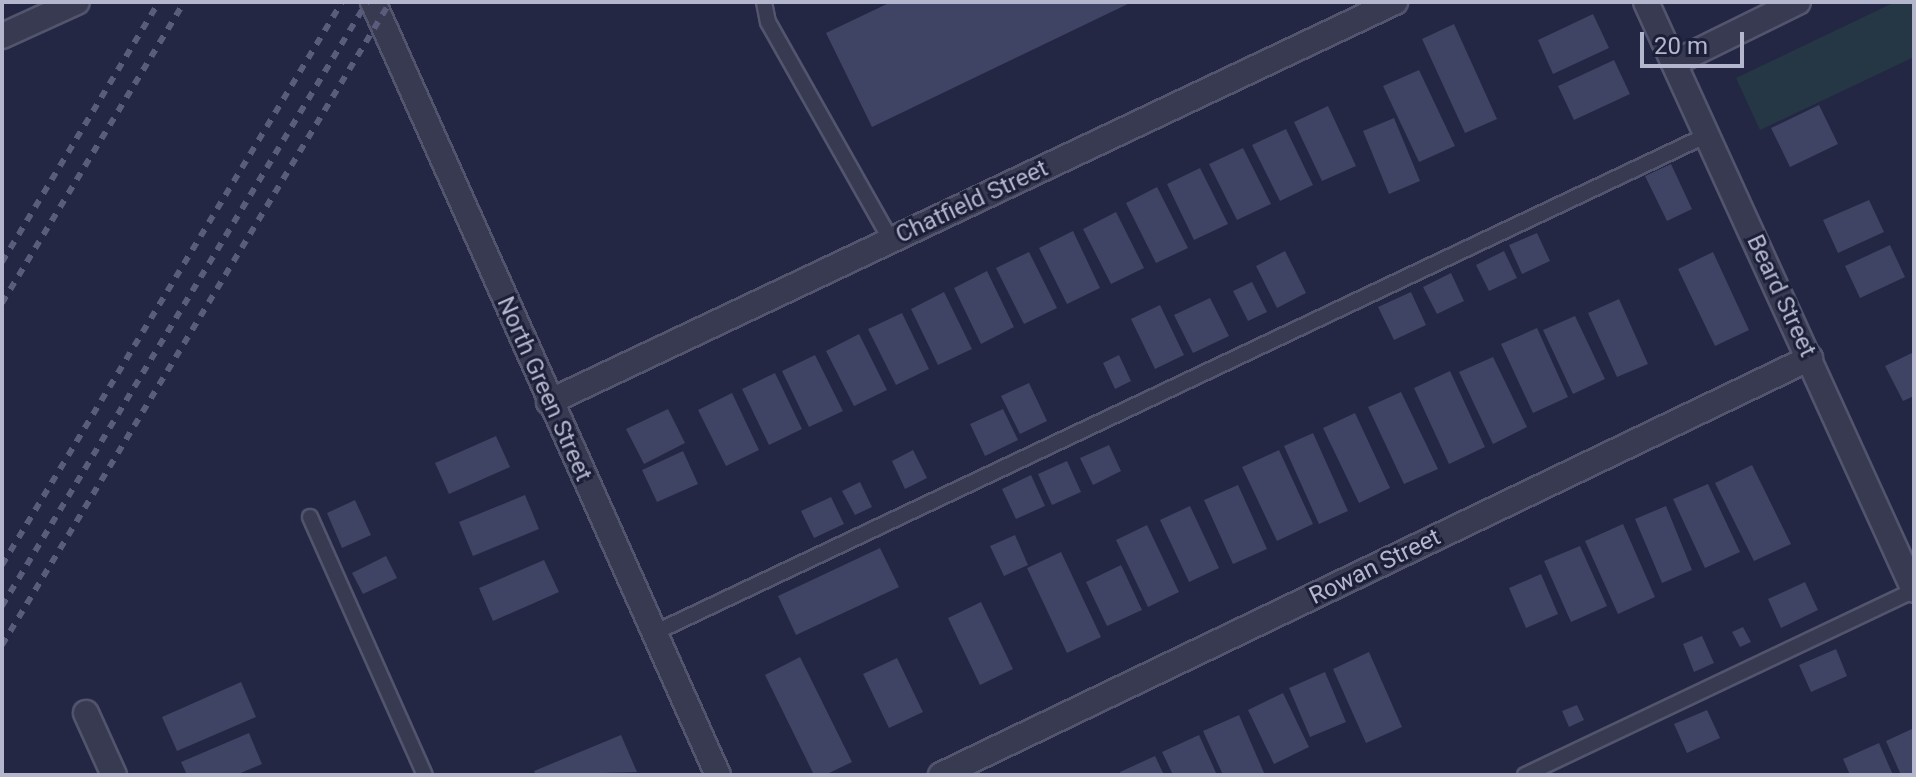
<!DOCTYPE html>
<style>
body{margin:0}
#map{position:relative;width:1916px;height:777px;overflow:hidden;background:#232743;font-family:Roboto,sans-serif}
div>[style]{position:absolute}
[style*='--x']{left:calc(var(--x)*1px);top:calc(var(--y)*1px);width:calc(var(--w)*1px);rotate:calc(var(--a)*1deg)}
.green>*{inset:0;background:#253744}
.building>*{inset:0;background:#3f4364}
.roads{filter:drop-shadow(2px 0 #52556d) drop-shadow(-2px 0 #52556d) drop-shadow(0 2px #52556d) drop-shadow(0 -2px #52556d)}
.service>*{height:14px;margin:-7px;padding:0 7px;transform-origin:7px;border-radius:7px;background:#383a52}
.minor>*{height:24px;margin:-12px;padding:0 12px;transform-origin:12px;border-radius:12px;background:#383a52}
.rail>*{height:6px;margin-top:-3px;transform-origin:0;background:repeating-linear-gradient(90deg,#595c7a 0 8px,transparent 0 16px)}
span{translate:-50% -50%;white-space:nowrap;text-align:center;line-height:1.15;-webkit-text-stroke:6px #1c1f38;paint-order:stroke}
.street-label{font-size:24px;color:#b4b6cd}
.frame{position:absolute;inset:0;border:4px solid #b4b6cd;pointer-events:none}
.scale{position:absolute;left:1640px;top:32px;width:104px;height:36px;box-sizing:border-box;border:4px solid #b4b6cd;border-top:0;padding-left:10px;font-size:24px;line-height:28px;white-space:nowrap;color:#b4b6cd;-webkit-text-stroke:6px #1c1f38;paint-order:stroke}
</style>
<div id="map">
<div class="green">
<i style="clip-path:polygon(1895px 2px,1914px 2px,1914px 57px,1760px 130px,1736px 78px)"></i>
</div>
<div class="building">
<i style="clip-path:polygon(891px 2px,1132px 2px,872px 127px,826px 33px)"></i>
<i style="clip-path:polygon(1593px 14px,1609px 48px,1553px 74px,1538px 40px)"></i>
<i style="clip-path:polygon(1454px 24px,1497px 119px,1465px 133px,1422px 39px)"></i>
<i style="clip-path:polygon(1614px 60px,1630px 94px,1574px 120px,1558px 86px)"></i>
<i style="clip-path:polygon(1419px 70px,1455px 146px,1419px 162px,1383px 86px)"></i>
<i style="clip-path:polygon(1819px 105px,1838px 144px,1790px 167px,1771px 128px)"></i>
<i style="clip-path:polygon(1328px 106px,1356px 166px,1322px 181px,1294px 122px)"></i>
<i style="clip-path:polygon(1394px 118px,1420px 181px,1389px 194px,1363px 131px)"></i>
<i style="clip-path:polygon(1286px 129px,1313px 185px,1280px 201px,1252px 145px)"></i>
<i style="clip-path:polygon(1243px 148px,1271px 204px,1237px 220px,1209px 164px)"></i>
<i style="clip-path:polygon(1671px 164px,1692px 209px,1667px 221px,1645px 176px)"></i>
<i style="clip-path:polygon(1200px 168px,1228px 224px,1194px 240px,1167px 184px)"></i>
<i style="clip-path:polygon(1157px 187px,1188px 248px,1156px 263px,1126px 203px)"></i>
<i style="clip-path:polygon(1869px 200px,1884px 232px,1838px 253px,1823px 220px)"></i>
<i style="clip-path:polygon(1116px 212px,1144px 268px,1111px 284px,1083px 229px)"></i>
<i style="clip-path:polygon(1073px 231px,1100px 288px,1067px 304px,1039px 248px)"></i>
<i style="clip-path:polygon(1537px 233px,1550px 261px,1522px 274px,1509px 245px)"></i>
<i style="clip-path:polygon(1890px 245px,1905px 277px,1860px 298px,1845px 266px)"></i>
<i style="clip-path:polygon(1285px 251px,1306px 293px,1277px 308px,1256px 266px)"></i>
<i style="clip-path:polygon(1504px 251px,1517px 278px,1489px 291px,1476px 265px)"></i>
<i style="clip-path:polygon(1029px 252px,1057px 308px,1024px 324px,996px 268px)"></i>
<i style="clip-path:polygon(1713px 252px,1749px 330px,1715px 346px,1678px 269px)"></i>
<i style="clip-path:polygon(987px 271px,1014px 327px,981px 344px,954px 288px)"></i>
<i style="clip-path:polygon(1451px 273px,1464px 301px,1437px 314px,1423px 287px)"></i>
<i style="clip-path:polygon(1252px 282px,1267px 312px,1248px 321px,1233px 291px)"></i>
<i style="clip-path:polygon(944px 292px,972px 349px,938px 365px,911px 309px)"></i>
<i style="clip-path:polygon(1411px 292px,1426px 325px,1394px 340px,1378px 307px)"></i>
<i style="clip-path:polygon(1210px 298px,1229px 336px,1193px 353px,1174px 315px)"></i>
<i style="clip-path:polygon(1619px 299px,1648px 364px,1617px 377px,1588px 313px)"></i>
<i style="clip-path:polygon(1160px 305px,1184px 355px,1155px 369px,1131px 319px)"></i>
<i style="clip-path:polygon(902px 313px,929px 369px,896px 385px,868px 329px)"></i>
<i style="clip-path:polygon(1575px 316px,1605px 379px,1573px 394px,1543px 330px)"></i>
<i style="clip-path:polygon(1537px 328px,1568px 397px,1533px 413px,1501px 344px)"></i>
<i style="clip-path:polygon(859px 334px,887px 390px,854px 406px,826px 351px)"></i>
<i style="clip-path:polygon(1914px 352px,1914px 396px,1903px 401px,1885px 366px)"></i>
<i style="clip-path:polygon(815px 355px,843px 411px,809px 427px,782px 371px)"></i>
<i style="clip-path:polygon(1119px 355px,1131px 381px,1115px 389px,1103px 363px)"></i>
<i style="clip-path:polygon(1493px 357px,1527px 427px,1493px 444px,1459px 372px)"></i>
<i style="clip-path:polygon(1450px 371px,1485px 447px,1449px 464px,1414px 388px)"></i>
<i style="clip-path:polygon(775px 373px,802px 429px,769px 445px,742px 389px)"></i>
<i style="clip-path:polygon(1029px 383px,1047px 421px,1020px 434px,1001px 396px)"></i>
<i style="clip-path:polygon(1401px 392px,1438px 469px,1404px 484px,1368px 407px)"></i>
<i style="clip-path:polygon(732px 393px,759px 450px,726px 466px,698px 410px)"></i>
<i style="clip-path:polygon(668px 409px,685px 443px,644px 464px,626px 429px)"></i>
<i style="clip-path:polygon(1003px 409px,1018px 440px,985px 456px,970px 424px)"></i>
<i style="clip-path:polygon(1355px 413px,1390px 488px,1359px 503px,1323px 428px)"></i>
<i style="clip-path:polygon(1313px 433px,1348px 511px,1319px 524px,1284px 446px)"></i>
<i style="clip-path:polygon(496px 436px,510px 467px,449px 494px,435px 463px)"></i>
<i style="clip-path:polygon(1109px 445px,1121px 471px,1093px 485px,1080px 458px)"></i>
<i style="clip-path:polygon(913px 450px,927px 478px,905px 489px,892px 461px)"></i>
<i style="clip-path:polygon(1279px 450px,1313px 524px,1277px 541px,1242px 467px)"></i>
<i style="clip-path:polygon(683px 451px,698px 484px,657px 502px,642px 470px)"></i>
<i style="clip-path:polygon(1067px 461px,1081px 492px,1052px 505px,1038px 474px)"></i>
<i style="clip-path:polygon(1752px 465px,1791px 544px,1754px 561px,1715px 483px)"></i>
<i style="clip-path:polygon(1031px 475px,1045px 506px,1016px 519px,1002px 489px)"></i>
<i style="clip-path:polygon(860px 482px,872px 507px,855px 515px,842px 491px)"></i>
<i style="clip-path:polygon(1708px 484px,1740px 552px,1705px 568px,1673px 499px)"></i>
<i style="clip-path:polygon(1238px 485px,1267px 549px,1233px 564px,1204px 500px)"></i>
<i style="clip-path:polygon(525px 495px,539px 529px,473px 556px,459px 522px)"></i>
<i style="clip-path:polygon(831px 497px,844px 524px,814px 538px,801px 511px)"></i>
<i style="clip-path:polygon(355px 500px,371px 535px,342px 548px,327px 513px)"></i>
<i style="clip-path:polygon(1190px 506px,1219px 568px,1189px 582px,1160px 520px)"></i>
<i style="clip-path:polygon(1666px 506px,1692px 570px,1662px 583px,1635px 519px)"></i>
<i style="clip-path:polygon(1623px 524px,1655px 597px,1618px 614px,1585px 541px)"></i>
<i style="clip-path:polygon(1147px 525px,1179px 592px,1148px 607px,1116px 540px)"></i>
<i style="clip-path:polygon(1015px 535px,1028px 565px,1004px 576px,990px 546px)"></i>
<i style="clip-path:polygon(1580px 546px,1607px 606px,1571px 622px,1544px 561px)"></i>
<i style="clip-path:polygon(880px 548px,899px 587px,796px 635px,778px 596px)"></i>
<i style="clip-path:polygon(1061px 552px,1101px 637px,1067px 653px,1027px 568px)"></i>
<i style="clip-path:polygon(386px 556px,397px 578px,363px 594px,352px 573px)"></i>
<i style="clip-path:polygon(544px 560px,559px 592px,493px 621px,479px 588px)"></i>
<i style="clip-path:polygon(1121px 565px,1142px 610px,1107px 626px,1086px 582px)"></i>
<i style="clip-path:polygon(1541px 574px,1558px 614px,1526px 628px,1509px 588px)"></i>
<i style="clip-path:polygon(1805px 582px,1818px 610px,1781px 628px,1768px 599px)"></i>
<i style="clip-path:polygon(981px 602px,1013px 669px,980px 685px,948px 618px)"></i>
<i style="clip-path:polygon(1743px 627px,1751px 642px,1740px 647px,1732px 632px)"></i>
<i style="clip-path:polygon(1702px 636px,1714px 663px,1694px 672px,1683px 644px)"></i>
<i style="clip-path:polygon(1836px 649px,1847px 676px,1811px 692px,1799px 665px)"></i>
<i style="clip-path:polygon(1369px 652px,1402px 727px,1366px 743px,1333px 669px)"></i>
<i style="clip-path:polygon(800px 657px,852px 762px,825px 775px,814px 775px,765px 675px)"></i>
<i style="clip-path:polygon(897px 658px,923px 712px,889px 728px,863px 674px)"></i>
<i style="clip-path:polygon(1325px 672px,1346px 722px,1310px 737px,1289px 688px)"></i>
<i style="clip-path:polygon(241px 682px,256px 717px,177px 751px,162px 717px)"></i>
<i style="clip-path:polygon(1283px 693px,1309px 747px,1274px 764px,1248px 710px)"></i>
<i style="clip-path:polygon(1577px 705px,1584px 720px,1569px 727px,1562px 711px)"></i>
<i style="clip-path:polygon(1707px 710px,1720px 738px,1687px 753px,1674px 724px)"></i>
<i style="clip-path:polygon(1239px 715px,1265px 775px,1223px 775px,1203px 731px)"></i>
<i style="clip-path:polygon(1914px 728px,1914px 775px,1901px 775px,1886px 741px)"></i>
<i style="clip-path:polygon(249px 733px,262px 764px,236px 775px,187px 775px,181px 762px)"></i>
<i style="clip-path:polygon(621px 735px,637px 772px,536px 775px,534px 771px)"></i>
<i style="clip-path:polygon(1199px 735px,1217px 775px,1173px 775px,1162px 752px)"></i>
<i style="clip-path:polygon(1879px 743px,1893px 775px,1850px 775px,1843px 759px)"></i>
<i style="clip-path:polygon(1155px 756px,1164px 775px,1121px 775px,1120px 772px)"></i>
</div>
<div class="roads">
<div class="service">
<i style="--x:764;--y:2;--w:20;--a:79"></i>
<i style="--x:768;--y:22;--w:250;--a:60.6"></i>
<i style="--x:310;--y:517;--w:282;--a:66"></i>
<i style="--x:654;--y:633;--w:1165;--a:-25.31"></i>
<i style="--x:1525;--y:775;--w:431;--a:-25.4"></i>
</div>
<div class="minor">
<i style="--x:373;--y:2;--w:846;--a:65.95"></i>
<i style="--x:1646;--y:2;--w:646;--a:65.5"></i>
<i style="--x:2;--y:36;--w:82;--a:-24.4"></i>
<i style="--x:1674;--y:63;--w:138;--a:-26.2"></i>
<i style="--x:549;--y:402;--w:936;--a:-25.31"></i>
<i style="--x:86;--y:713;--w:68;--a:65.7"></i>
<i style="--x:941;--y:775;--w:964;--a:-25.63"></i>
</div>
</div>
<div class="rail">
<i style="--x:2;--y:262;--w:304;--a:-58.9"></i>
<i style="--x:2;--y:303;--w:352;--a:-58.8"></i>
<i style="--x:2;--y:565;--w:658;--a:-58.87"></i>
<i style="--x:2;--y:606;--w:706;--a:-58.86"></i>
<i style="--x:2;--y:645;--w:751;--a:-58.89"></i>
</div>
<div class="street-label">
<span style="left:972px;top:202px;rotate:-25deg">Chatfield Street</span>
<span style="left:1781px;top:296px;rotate:65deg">Beard Street</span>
<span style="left:544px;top:389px;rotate:66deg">North Green Street</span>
<span style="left:1375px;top:567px;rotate:-26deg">Rowan Street</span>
</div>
<div class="frame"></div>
<div class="scale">20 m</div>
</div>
